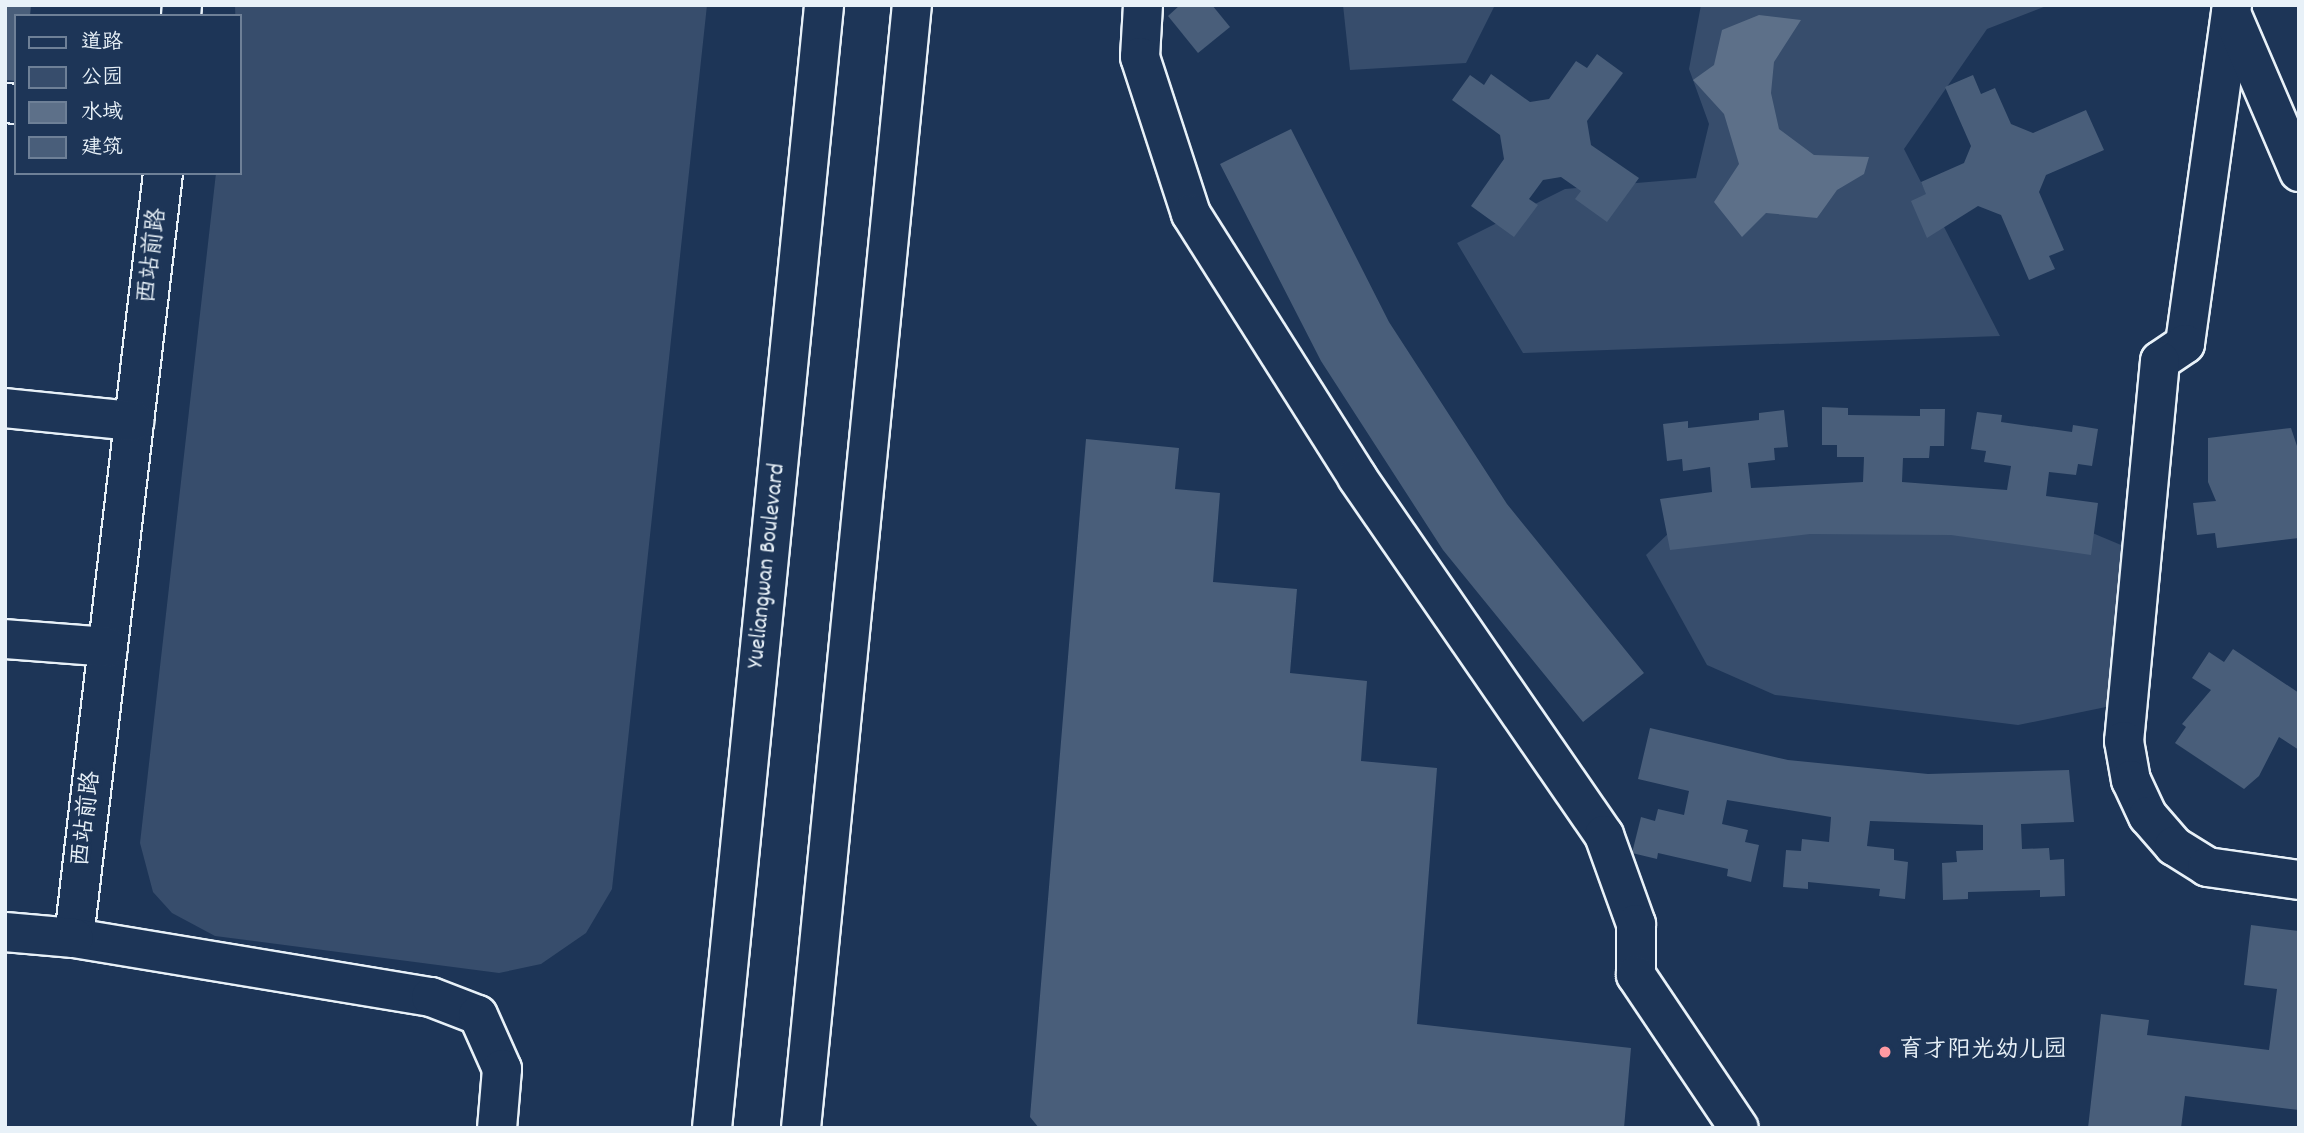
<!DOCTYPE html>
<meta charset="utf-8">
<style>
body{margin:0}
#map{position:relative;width:2304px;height:1133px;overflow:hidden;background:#1d3557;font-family:Dekko,"LXGW WenKai TC",sans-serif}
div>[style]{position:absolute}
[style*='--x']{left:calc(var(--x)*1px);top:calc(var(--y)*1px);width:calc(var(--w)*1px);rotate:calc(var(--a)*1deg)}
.green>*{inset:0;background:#374d6c}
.water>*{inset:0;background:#5d7089}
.building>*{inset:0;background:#495e7a}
.roads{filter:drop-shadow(2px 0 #e8f1f8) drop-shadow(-2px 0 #e8f1f8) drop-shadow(0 2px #e8f1f8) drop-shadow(0 -2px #e8f1f8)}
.minor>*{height:38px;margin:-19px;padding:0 19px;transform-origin:19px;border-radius:19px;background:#1d3557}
.major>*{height:38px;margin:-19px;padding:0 19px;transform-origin:19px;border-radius:19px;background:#1d3557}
.dots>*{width:19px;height:19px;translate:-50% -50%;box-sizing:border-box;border:4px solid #1d3557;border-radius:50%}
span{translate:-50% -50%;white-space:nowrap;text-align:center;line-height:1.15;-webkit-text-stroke:7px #1d3557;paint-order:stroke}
.street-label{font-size:24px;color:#e8f1f8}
.poi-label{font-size:24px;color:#e8f1f8}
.left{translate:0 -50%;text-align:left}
.frame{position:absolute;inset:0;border:7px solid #e8f1f8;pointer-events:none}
.legend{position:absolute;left:14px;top:14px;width:228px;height:161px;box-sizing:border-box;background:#1d3557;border:2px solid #6e8097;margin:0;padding:9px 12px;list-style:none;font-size:21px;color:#e8f1f8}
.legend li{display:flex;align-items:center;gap:14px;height:35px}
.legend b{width:35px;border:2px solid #6e8097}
</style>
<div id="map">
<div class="green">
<i style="clip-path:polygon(235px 5px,707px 5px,612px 889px,586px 933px,541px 964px,499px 973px,215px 936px,172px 913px,153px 892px,140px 843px,216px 173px,240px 173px)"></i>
<i style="clip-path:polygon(1343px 5px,1495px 5px,1466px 63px,1350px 70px)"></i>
<i style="clip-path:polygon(1701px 5px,2049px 5px,1987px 29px,1904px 149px,2000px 336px,1523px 353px,1457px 243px,1565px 189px,1696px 178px,1709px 124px,1689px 69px)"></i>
<i style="clip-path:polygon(2035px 509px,2145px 555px,2106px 707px,2018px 725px,1775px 695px,1707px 665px,1646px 555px,1674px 528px)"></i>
</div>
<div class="water">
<i style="clip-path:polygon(1759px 15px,1801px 20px,1774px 62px,1771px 93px,1779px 129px,1814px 155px,1869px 157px,1864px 174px,1837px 190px,1817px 218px,1766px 213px,1742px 237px,1714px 202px,1739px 164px,1724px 114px,1693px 80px,1714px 65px,1722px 30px)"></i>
</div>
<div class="building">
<i style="clip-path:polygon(5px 5px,31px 5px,30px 16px,16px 16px,16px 81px,5px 80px)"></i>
<i style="clip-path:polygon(1180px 5px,1212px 5px,1230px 27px,1198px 53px,1168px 16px)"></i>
<i style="clip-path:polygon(1597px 54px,1623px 73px,1587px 121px,1591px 145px,1639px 178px,1607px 222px,1575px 199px,1581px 191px,1561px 177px,1543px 180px,1529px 199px,1538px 205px,1514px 237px,1471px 206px,1504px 159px,1500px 135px,1452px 100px,1470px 75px,1484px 85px,1491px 74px,1530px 102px,1549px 99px,1576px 61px,1587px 68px)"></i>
<i style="clip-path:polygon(1973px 75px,1981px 94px,1995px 88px,2011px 124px,2033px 133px,2086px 110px,2104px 150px,2046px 175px,2039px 192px,2064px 250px,2049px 256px,2055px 269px,2029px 280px,2001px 215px,1978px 206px,1927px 238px,1911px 201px,1926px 194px,1921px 182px,1964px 163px,1971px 146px,1945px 87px)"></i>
<i style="clip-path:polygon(1291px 129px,1389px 322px,1507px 504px,1644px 673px,1583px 722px,1443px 550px,1321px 361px,1220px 164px)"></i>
<i style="clip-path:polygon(1822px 407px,1848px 408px,1848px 415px,1920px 416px,1920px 409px,1945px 409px,1944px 446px,1930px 446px,1929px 458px,1903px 458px,1902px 482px,2007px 490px,2011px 466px,1984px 462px,1986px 451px,1971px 449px,1977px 412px,2002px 415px,2001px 422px,2072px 432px,2073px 425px,2098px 429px,2092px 466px,2078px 464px,2076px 475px,2049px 472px,2046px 496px,2098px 503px,2091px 555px,1951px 535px,1810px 534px,1670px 550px,1660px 499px,1712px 492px,1710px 467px,1683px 471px,1682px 459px,1667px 461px,1663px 424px,1688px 421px,1688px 428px,1759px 420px,1759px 413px,1784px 410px,1788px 447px,1774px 448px,1775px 460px,1748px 463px,1751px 488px,1863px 482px,1864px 457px,1837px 457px,1837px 445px,1822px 445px)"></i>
<i style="clip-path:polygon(2291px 428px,2299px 452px,2299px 538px,2217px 548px,2215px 533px,2197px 535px,2193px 503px,2216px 501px,2208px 482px,2208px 438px)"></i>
<i style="clip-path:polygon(1086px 439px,1179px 448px,1175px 489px,1220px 493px,1213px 582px,1297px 589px,1290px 673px,1367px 681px,1361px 761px,1437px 768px,1417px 1024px,1631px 1048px,1624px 1128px,1039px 1128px,1030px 1117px)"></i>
<i style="clip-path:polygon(2233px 649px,2299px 693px,2299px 750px,2279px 737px,2259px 776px,2244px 789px,2175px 743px,2186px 727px,2182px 724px,2211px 690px,2192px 678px,2209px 652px,2224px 662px)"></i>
<i style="clip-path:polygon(1650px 728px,1788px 760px,1928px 774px,2069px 770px,2074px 822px,2021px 824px,2022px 849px,2049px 848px,2050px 860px,2064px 859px,2065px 896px,2040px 897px,2040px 890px,1968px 892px,1968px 899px,1943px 900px,1942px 863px,1957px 862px,1956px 851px,1983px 850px,1983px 825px,1870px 821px,1867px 846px,1894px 849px,1894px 860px,1908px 862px,1905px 899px,1879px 896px,1880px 889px,1808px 882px,1808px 889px,1783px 887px,1786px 850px,1801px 851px,1802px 839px,1829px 842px,1831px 817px,1727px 800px,1722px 824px,1748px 830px,1745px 842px,1759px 845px,1751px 882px,1727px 876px,1728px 869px,1658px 853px,1657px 859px,1632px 853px,1641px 817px,1655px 821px,1658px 809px,1684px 815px,1689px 791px,1638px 779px)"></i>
<i style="clip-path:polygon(2251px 925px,2299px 931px,2299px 1110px,2185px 1096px,2181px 1128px,2088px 1128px,2101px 1014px,2149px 1020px,2147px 1035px,2269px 1050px,2277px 989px,2244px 985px)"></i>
</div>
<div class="roads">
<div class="minor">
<i style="--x:1143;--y:5;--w:52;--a:93.3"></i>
<i style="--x:1140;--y:57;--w:165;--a:72"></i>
<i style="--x:1191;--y:214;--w:311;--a:57.7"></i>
<i style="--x:1357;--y:477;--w:435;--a:55.4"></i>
<i style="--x:1604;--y:835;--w:95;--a:70.2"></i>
<i style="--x:1636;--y:924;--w:51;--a:90"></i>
<i style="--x:1636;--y:975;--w:184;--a:56.1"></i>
<i style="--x:2232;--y:5;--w:342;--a:97.9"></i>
<i style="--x:2185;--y:344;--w:30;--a:146"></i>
<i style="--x:2160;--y:361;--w:382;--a:95.4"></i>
<i style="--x:2124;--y:741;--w:40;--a:80"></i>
<i style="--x:2131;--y:780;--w:40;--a:65"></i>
<i style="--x:2148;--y:816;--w:40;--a:49"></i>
<i style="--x:2174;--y:846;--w:39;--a:32"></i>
<i style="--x:2207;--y:867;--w:93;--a:8"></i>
<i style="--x:2231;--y:13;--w:173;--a:66.8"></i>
<i style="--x:181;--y:16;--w:11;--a:-85"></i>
<i style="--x:5;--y:103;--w:11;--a:5"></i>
<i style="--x:163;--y:173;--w:770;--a:96.64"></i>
<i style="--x:74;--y:938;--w:362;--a:9.4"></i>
<i style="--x:431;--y:997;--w:50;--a:21"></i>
<i style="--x:478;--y:1015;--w:59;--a:66"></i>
<i style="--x:502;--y:1069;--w:59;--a:94.8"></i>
<i style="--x:5;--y:408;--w:130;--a:5.8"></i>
<i style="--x:5;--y:639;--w:103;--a:4.4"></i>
<i style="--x:5;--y:932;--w:69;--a:5"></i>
</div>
<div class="major">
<i style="--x:712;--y:1128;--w:1129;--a:-84.3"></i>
<i style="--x:801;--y:1128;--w:1128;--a:-84.36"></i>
</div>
</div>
<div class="dots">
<i style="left:1885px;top:1052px;background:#ff9aa2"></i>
</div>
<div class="street-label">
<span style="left:154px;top:256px;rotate:-83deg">西站前路</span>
<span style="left:768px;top:566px;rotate:-84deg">Yueliangwan Boulevard</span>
<span style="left:88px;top:819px;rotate:-83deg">西站前路</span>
</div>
<div class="poi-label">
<span class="left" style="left:1899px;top:1052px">育才阳光幼儿园</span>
</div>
<div class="frame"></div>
<ul class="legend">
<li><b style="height:9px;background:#1d3557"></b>道路</li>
<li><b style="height:19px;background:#374d6c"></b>公园</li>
<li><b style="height:19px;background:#5d7089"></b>水域</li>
<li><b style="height:19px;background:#495e7a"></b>建筑</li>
</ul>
</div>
